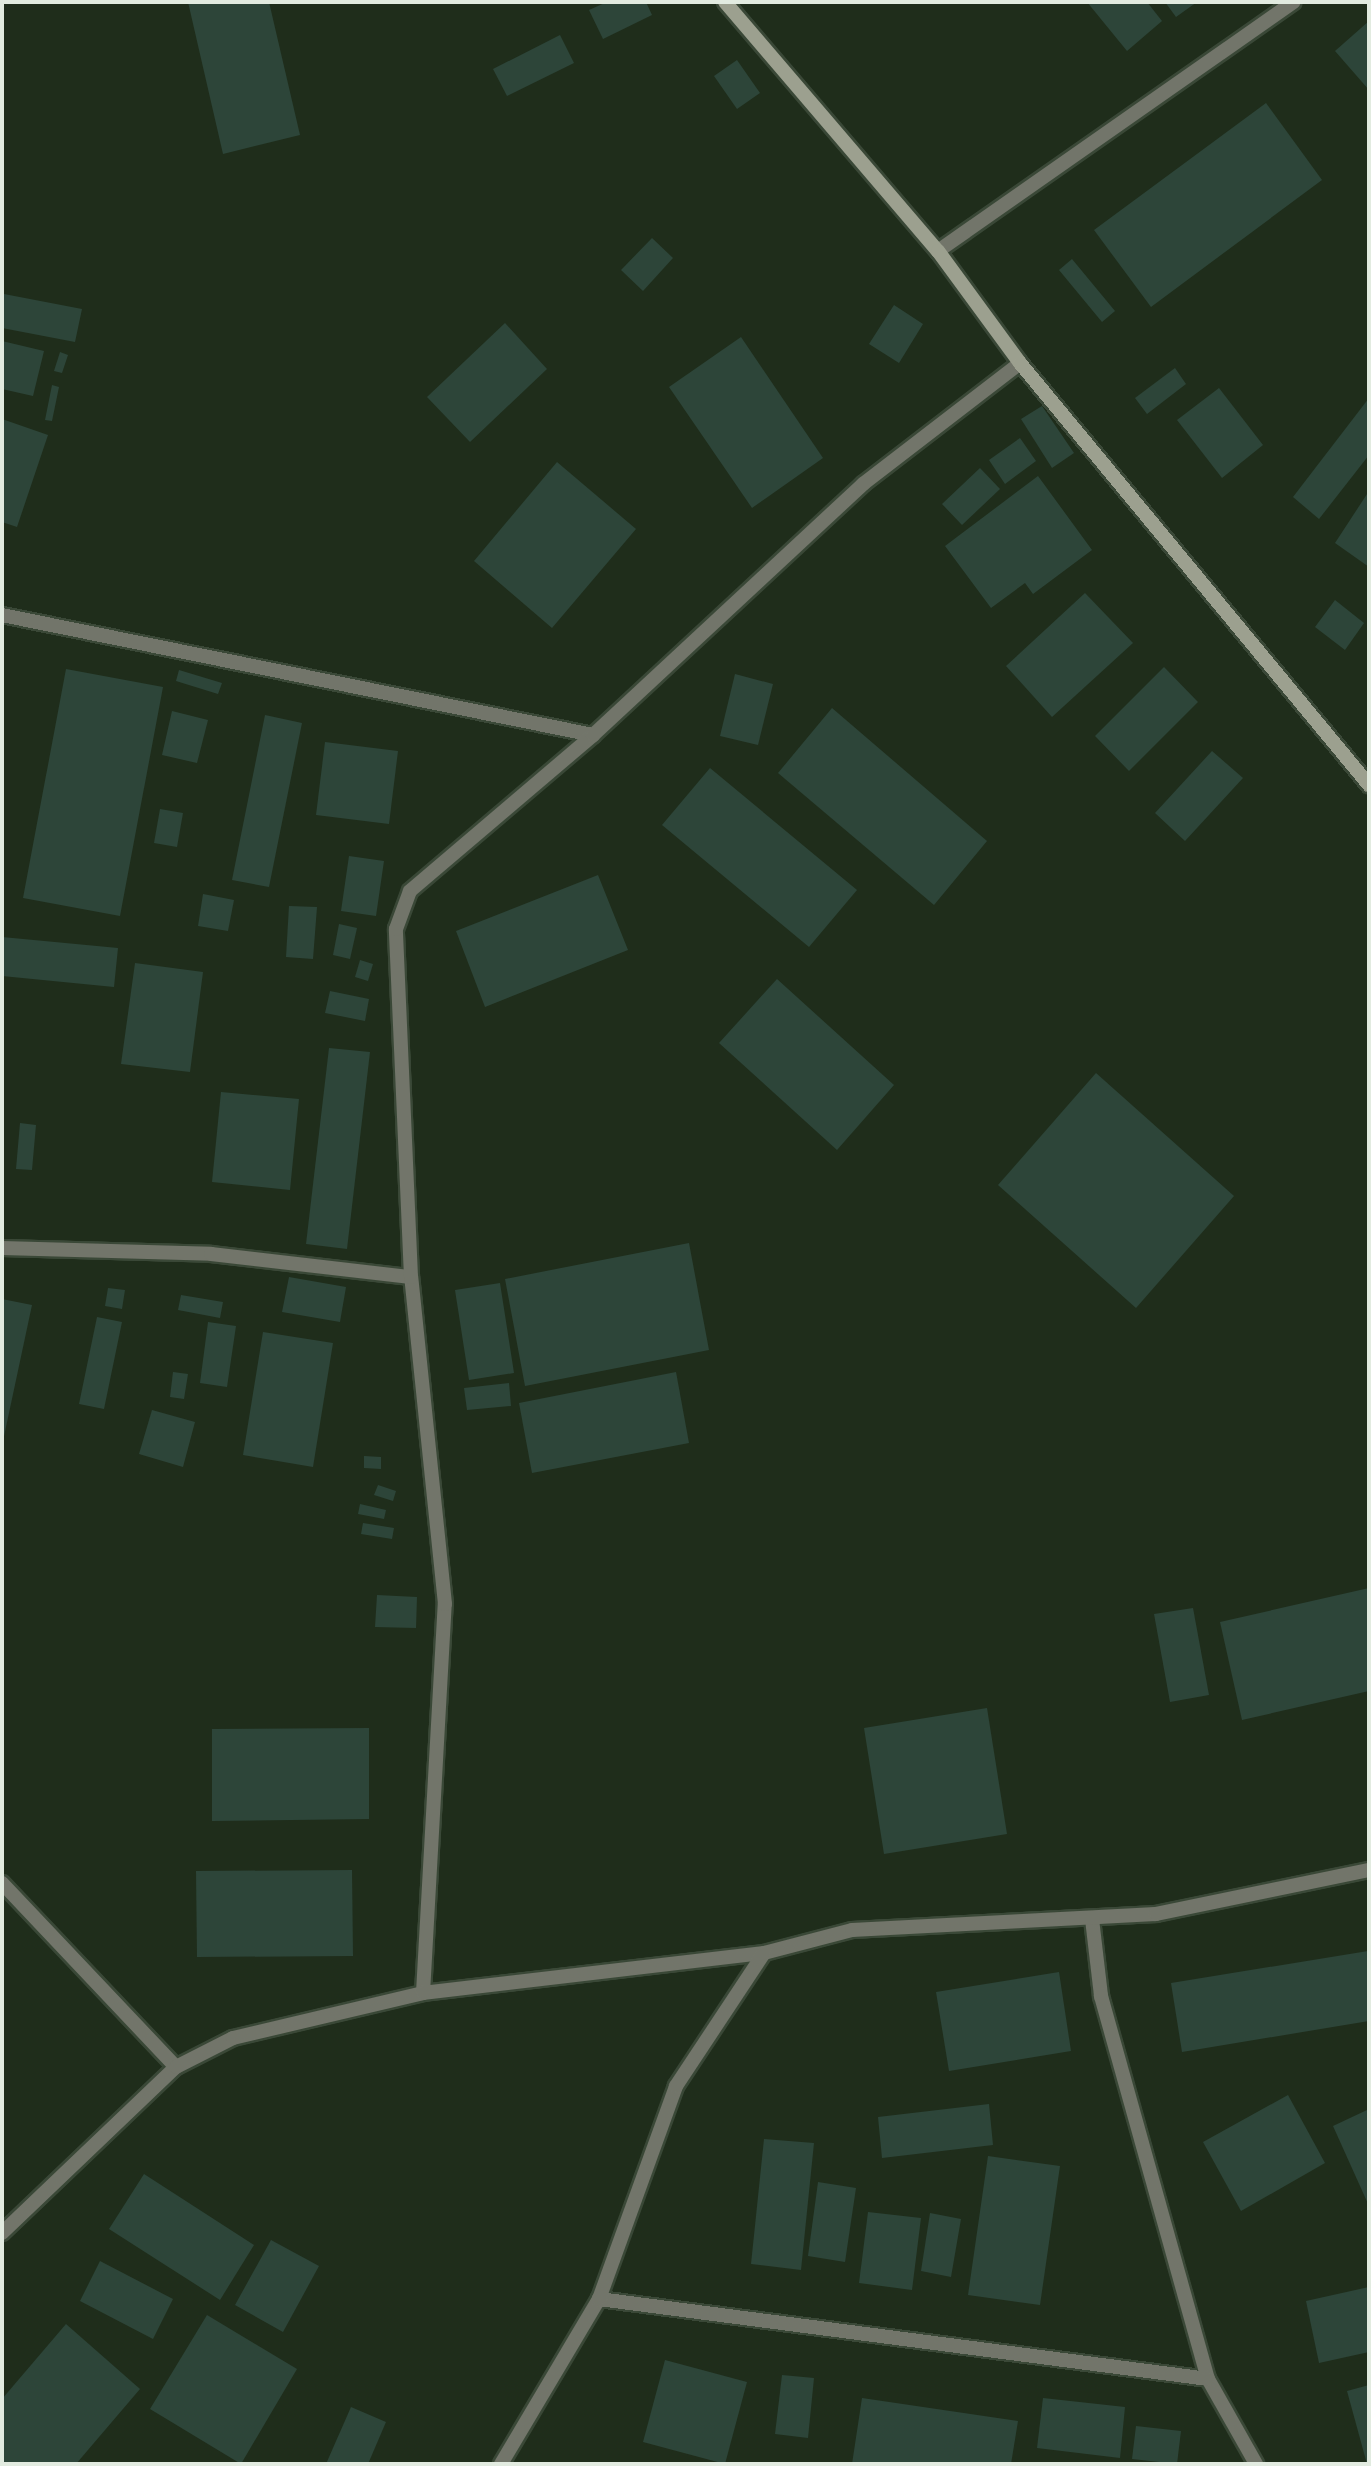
<!DOCTYPE html>
<style>
body{margin:0}
#map{position:relative;width:1371px;height:2466px;overflow:hidden;background:#1f2d1b;font-family:"IBM Plex Sans",sans-serif}
div>[style]{position:absolute}
[style*='--x']{left:calc(var(--x)*1px);top:calc(var(--y)*1px);width:calc(var(--w)*1px);rotate:calc(var(--a)*1deg)}
.building>*{inset:0;background:#2d4539}
.roads{filter:drop-shadow(2px 0 #3a4837) drop-shadow(-2px 0 #3a4837) drop-shadow(0 2px #3a4837) drop-shadow(0 -2px #3a4837)}
.street>*{height:14px;margin:-7px;padding:0 7px;transform-origin:7px;border-radius:7px;background:#72756a}
.secondary>*{height:14px;margin:-7px;padding:0 7px;transform-origin:7px;border-radius:7px;background:#9ca08f}
span{translate:-50% -50%;white-space:nowrap;text-align:center;line-height:1.15;-webkit-text-stroke:7px #1f2d1b;paint-order:stroke}
.frame{position:absolute;inset:0;border:4px solid #e2ebe0;pointer-events:none}
</style>
<div id="map">
<div class="building">
<i style="clip-path:polygon(188px 2px,269px 2px,300px 135px,223px 154px)"></i>
<i style="clip-path:polygon(607px 2px,646px 2px,652px 15px,603px 39px,589px 10px)"></i>
<i style="clip-path:polygon(1087px 2px,1147px 2px,1162px 21px,1127px 51px)"></i>
<i style="clip-path:polygon(1165px 2px,1197px 2px,1176px 17px)"></i>
<i style="clip-path:polygon(1369px 21px,1369px 90px,1335px 51px)"></i>
<i style="clip-path:polygon(560px 35px,574px 63px,507px 96px,493px 69px)"></i>
<i style="clip-path:polygon(737px 60px,760px 93px,737px 109px,714px 76px)"></i>
<i style="clip-path:polygon(1266px 103px,1322px 180px,1151px 307px,1094px 230px)"></i>
<i style="clip-path:polygon(652px 238px,673px 258px,643px 291px,621px 270px)"></i>
<i style="clip-path:polygon(1072px 259px,1115px 311px,1102px 322px,1059px 270px)"></i>
<i style="clip-path:polygon(4px 294px,82px 309px,75px 342px,2px 328px)"></i>
<i style="clip-path:polygon(894px 305px,923px 324px,899px 363px,869px 344px)"></i>
<i style="clip-path:polygon(505px 323px,547px 369px,470px 442px,427px 397px)"></i>
<i style="clip-path:polygon(741px 337px,823px 458px,752px 508px,669px 387px)"></i>
<i style="clip-path:polygon(2px 341px,44px 351px,33px 396px,2px 389px)"></i>
<i style="clip-path:polygon(60px 352px,68px 355px,62px 373px,54px 371px)"></i>
<i style="clip-path:polygon(1175px 368px,1186px 384px,1147px 414px,1135px 398px)"></i>
<i style="clip-path:polygon(52px 385px,59px 387px,52px 421px,45px 420px)"></i>
<i style="clip-path:polygon(1219px 388px,1263px 445px,1222px 478px,1177px 420px)"></i>
<i style="clip-path:polygon(1369px 398px,1369px 455px,1319px 519px,1293px 497px)"></i>
<i style="clip-path:polygon(1042px 406px,1074px 453px,1052px 468px,1021px 419px)"></i>
<i style="clip-path:polygon(2px 419px,48px 435px,17px 527px,2px 522px)"></i>
<i style="clip-path:polygon(1020px 438px,1036px 461px,1005px 484px,989px 460px)"></i>
<i style="clip-path:polygon(557px 462px,636px 529px,552px 628px,474px 561px)"></i>
<i style="clip-path:polygon(980px 468px,1000px 489px,962px 525px,942px 504px)"></i>
<i style="clip-path:polygon(1038px 476px,1092px 550px,1033px 594px,1025px 583px,991px 608px,945px 546px)"></i>
<i style="clip-path:polygon(1369px 491px,1369px 567px,1335px 543px)"></i>
<i style="clip-path:polygon(1085px 593px,1133px 643px,1052px 717px,1006px 666px)"></i>
<i style="clip-path:polygon(1335px 600px,1364px 623px,1345px 650px,1315px 627px)"></i>
<i style="clip-path:polygon(1164px 667px,1198px 702px,1129px 771px,1095px 736px)"></i>
<i style="clip-path:polygon(66px 669px,163px 687px,120px 916px,23px 898px)"></i>
<i style="clip-path:polygon(179px 670px,222px 683px,218px 694px,176px 681px)"></i>
<i style="clip-path:polygon(735px 674px,773px 684px,758px 745px,720px 736px)"></i>
<i style="clip-path:polygon(832px 708px,987px 841px,934px 905px,778px 773px)"></i>
<i style="clip-path:polygon(172px 711px,208px 720px,197px 763px,162px 755px)"></i>
<i style="clip-path:polygon(265px 715px,302px 723px,269px 887px,232px 880px)"></i>
<i style="clip-path:polygon(325px 742px,398px 751px,389px 824px,316px 815px)"></i>
<i style="clip-path:polygon(1212px 751px,1243px 778px,1185px 841px,1155px 813px)"></i>
<i style="clip-path:polygon(710px 768px,857px 890px,809px 947px,662px 825px)"></i>
<i style="clip-path:polygon(160px 809px,183px 813px,177px 847px,154px 843px)"></i>
<i style="clip-path:polygon(349px 856px,384px 861px,376px 916px,341px 911px)"></i>
<i style="clip-path:polygon(598px 875px,628px 950px,485px 1007px,456px 931px)"></i>
<i style="clip-path:polygon(203px 894px,234px 900px,228px 931px,198px 926px)"></i>
<i style="clip-path:polygon(289px 906px,317px 907px,313px 959px,286px 957px)"></i>
<i style="clip-path:polygon(339px 924px,357px 928px,350px 959px,333px 955px)"></i>
<i style="clip-path:polygon(2px 937px,118px 948px,114px 987px,2px 976px)"></i>
<i style="clip-path:polygon(360px 960px,373px 964px,368px 981px,355px 977px)"></i>
<i style="clip-path:polygon(135px 963px,203px 972px,190px 1072px,121px 1064px)"></i>
<i style="clip-path:polygon(777px 979px,894px 1085px,837px 1150px,719px 1043px)"></i>
<i style="clip-path:polygon(330px 991px,369px 999px,365px 1021px,325px 1013px)"></i>
<i style="clip-path:polygon(329px 1048px,370px 1052px,347px 1249px,306px 1244px)"></i>
<i style="clip-path:polygon(1096px 1073px,1234px 1196px,1136px 1308px,998px 1185px)"></i>
<i style="clip-path:polygon(221px 1092px,299px 1099px,290px 1190px,212px 1182px)"></i>
<i style="clip-path:polygon(20px 1123px,36px 1125px,32px 1170px,16px 1169px)"></i>
<i style="clip-path:polygon(689px 1243px,709px 1350px,525px 1386px,505px 1279px)"></i>
<i style="clip-path:polygon(289px 1277px,346px 1287px,340px 1322px,282px 1312px)"></i>
<i style="clip-path:polygon(500px 1283px,514px 1373px,469px 1380px,455px 1290px)"></i>
<i style="clip-path:polygon(108px 1288px,125px 1290px,122px 1309px,105px 1306px)"></i>
<i style="clip-path:polygon(181px 1295px,223px 1302px,220px 1318px,178px 1310px)"></i>
<i style="clip-path:polygon(2px 1299px,32px 1305px,3px 1441px,2px 1441px)"></i>
<i style="clip-path:polygon(97px 1317px,122px 1322px,104px 1409px,79px 1404px)"></i>
<i style="clip-path:polygon(208px 1322px,236px 1326px,227px 1387px,200px 1383px)"></i>
<i style="clip-path:polygon(263px 1332px,333px 1343px,313px 1467px,243px 1455px)"></i>
<i style="clip-path:polygon(173px 1372px,188px 1374px,184px 1399px,170px 1397px)"></i>
<i style="clip-path:polygon(676px 1372px,689px 1443px,532px 1473px,519px 1403px)"></i>
<i style="clip-path:polygon(509px 1383px,511px 1406px,467px 1410px,464px 1388px)"></i>
<i style="clip-path:polygon(152px 1410px,195px 1422px,183px 1467px,139px 1454px)"></i>
<i style="clip-path:polygon(364px 1456px,381px 1457px,381px 1469px,364px 1468px)"></i>
<i style="clip-path:polygon(378px 1485px,396px 1491px,393px 1501px,374px 1495px)"></i>
<i style="clip-path:polygon(360px 1504px,386px 1510px,384px 1519px,358px 1514px)"></i>
<i style="clip-path:polygon(363px 1523px,394px 1528px,392px 1539px,361px 1534px)"></i>
<i style="clip-path:polygon(1369px 1588px,1369px 1691px,1242px 1720px,1220px 1622px)"></i>
<i style="clip-path:polygon(377px 1595px,417px 1597px,416px 1628px,375px 1627px)"></i>
<i style="clip-path:polygon(1193px 1608px,1209px 1695px,1170px 1702px,1154px 1614px)"></i>
<i style="clip-path:polygon(987px 1708px,1007px 1834px,884px 1854px,864px 1728px)"></i>
<i style="clip-path:polygon(369px 1728px,369px 1819px,212px 1821px,212px 1729px)"></i>
<i style="clip-path:polygon(352px 1870px,353px 1956px,197px 1957px,196px 1871px)"></i>
<i style="clip-path:polygon(1368px 1951px,1369px 2021px,1182px 2052px,1171px 1983px)"></i>
<i style="clip-path:polygon(1059px 1972px,1071px 2051px,949px 2071px,936px 1992px)"></i>
<i style="clip-path:polygon(1288px 2095px,1325px 2163px,1241px 2211px,1203px 2142px)"></i>
<i style="clip-path:polygon(989px 2104px,993px 2145px,882px 2158px,878px 2117px)"></i>
<i style="clip-path:polygon(1367px 2110px,1369px 2115px,1369px 2206px,1333px 2126px)"></i>
<i style="clip-path:polygon(764px 2139px,814px 2143px,801px 2270px,751px 2264px)"></i>
<i style="clip-path:polygon(988px 2156px,1060px 2166px,1040px 2305px,968px 2295px)"></i>
<i style="clip-path:polygon(144px 2174px,254px 2245px,220px 2300px,109px 2229px)"></i>
<i style="clip-path:polygon(818px 2182px,856px 2188px,845px 2262px,808px 2256px)"></i>
<i style="clip-path:polygon(868px 2212px,921px 2218px,912px 2290px,859px 2283px)"></i>
<i style="clip-path:polygon(930px 2213px,961px 2219px,951px 2277px,921px 2271px)"></i>
<i style="clip-path:polygon(271px 2240px,319px 2266px,283px 2332px,235px 2305px)"></i>
<i style="clip-path:polygon(100px 2261px,173px 2299px,153px 2339px,80px 2301px)"></i>
<i style="clip-path:polygon(1369px 2287px,1369px 2352px,1319px 2363px,1306px 2301px)"></i>
<i style="clip-path:polygon(207px 2315px,297px 2369px,241px 2464px,150px 2409px)"></i>
<i style="clip-path:polygon(66px 2324px,140px 2389px,76px 2464px,2px 2464px,2px 2399px)"></i>
<i style="clip-path:polygon(665px 2360px,747px 2382px,725px 2464px,643px 2442px)"></i>
<i style="clip-path:polygon(782px 2375px,814px 2378px,808px 2438px,775px 2434px)"></i>
<i style="clip-path:polygon(1369px 2385px,1369px 2464px,1367px 2464px,1347px 2391px)"></i>
<i style="clip-path:polygon(862px 2398px,1018px 2421px,1011px 2464px,852px 2464px)"></i>
<i style="clip-path:polygon(1043px 2398px,1125px 2407px,1120px 2458px,1037px 2448px)"></i>
<i style="clip-path:polygon(351px 2407px,386px 2422px,368px 2464px,326px 2464px)"></i>
<i style="clip-path:polygon(1136px 2426px,1181px 2431px,1177px 2464px,1132px 2459px)"></i>
</div>
<div class="roads">
<div class="street">
<i style="--x:938;--y:251;--w:434;--a:-35"></i>
<i style="--x:2;--y:615;--w:603;--a:11.48"></i>
<i style="--x:2;--y:1248;--w:209;--a:1.6"></i>
<i style="--x:211;--y:1254;--w:201;--a:6.6"></i>
<i style="--x:2;--y:1883;--w:253;--a:46.6"></i>
<i style="--x:1092;--y:1919;--w:78;--a:83.3"></i>
<i style="--x:1101;--y:1996;--w:398;--a:74.4"></i>
<i style="--x:1208;--y:2379;--w:98;--a:60.5"></i>
<i style="--x:423;--y:1993;--w:390;--a:-86.8"></i>
<i style="--x:445;--y:1604;--w:329;--a:-95.9"></i>
<i style="--x:411;--y:1277;--w:348;--a:-92.5"></i>
<i style="--x:396;--y:929;--w:40;--a:-69.8"></i>
<i style="--x:410;--y:891;--w:240;--a:-40.4"></i>
<i style="--x:593;--y:735;--w:369;--a:-42.9"></i>
<i style="--x:863;--y:484;--w:198;--a:-37.6"></i>
<i style="--x:2;--y:2233;--w:240;--a:-43.7"></i>
<i style="--x:176;--y:2067;--w:64;--a:-27"></i>
<i style="--x:233;--y:2038;--w:195;--a:-13.3"></i>
<i style="--x:423;--y:1993;--w:343;--a:-6.7"></i>
<i style="--x:764;--y:1953;--w:91;--a:-14.6"></i>
<i style="--x:852;--y:1930;--w:304;--a:-3"></i>
<i style="--x:1156;--y:1914;--w:217;--a:-11.7"></i>
<i style="--x:599;--y:2299;--w:614;--a:7.48"></i>
<i style="--x:501;--y:2464;--w:192;--a:-59.3"></i>
<i style="--x:599;--y:2299;--w:226;--a:-70.1"></i>
<i style="--x:676;--y:2086;--w:159;--a:-56.5"></i>
</div>
<div class="secondary">
<i style="--x:725;--y:2;--w:328;--a:49.5"></i>
<i style="--x:938;--y:251;--w:139;--a:53.8"></i>
<i style="--x:1020;--y:363;--w:548;--a:50.41"></i>
</div>
</div>
<div class="frame"></div>
</div>
